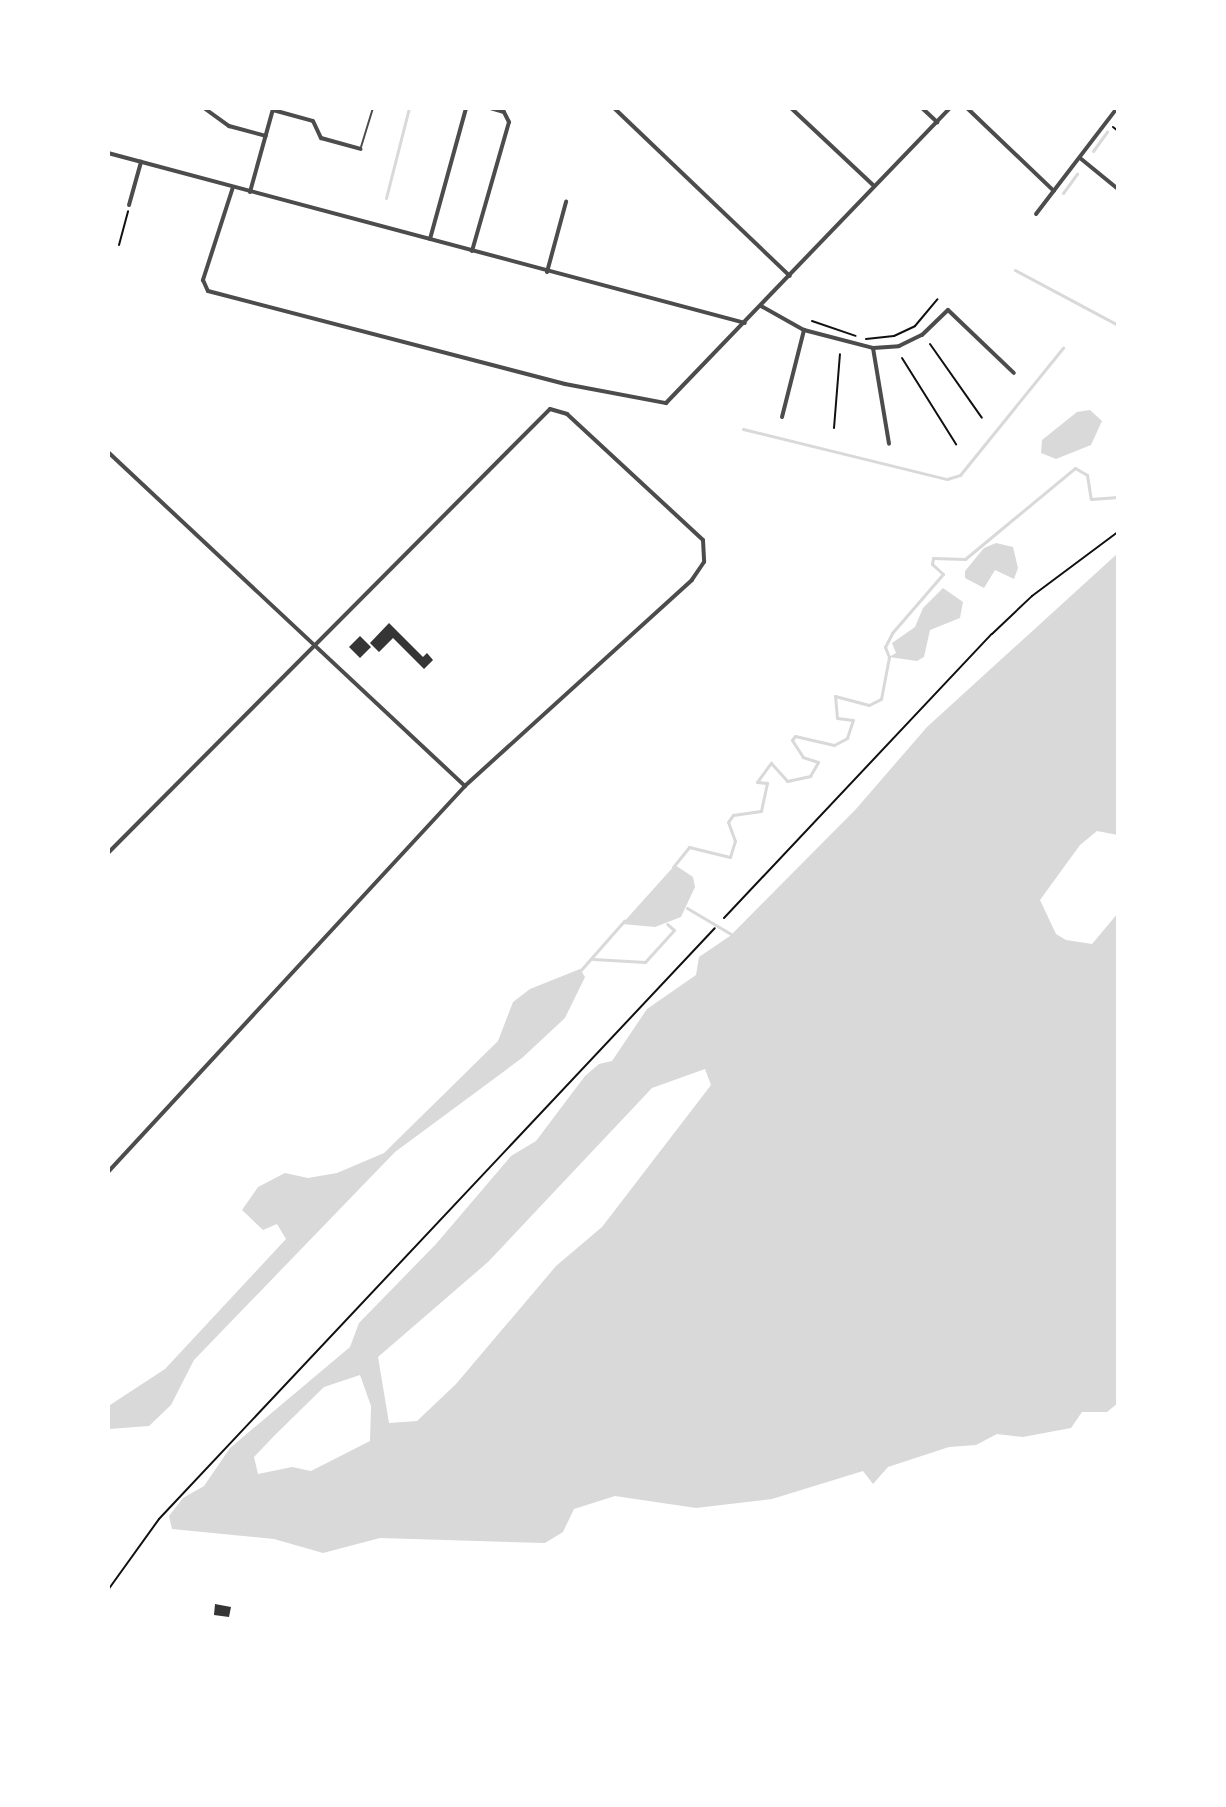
<!DOCTYPE html>
<style>
body{margin:0}
#map{position:relative;width:1226px;height:1807px;overflow:hidden;background:#fff;font-family:Barlow,sans-serif}
div>[style]{position:absolute}
[style*='--x']{left:calc(var(--x)*1px);top:calc(var(--y)*1px);width:calc(var(--w)*1px);rotate:calc(var(--a)*1deg)}
.water>*{inset:0;background:#d9d9d9}
.stream>*{height:3px;margin:-1.5px;padding:0 1.5px;transform-origin:1.5px;border-radius:1.5px;background:#d9d9d9}
.building>*{inset:0;background:#353535}
.path>*{height:2px;margin:-1px;padding:0 1px;transform-origin:1px;border-radius:1px;background:#111}
.service>*{height:2px;margin:-1px;padding:0 1px;transform-origin:1px;border-radius:1px;background:#4c4c4c}
.minor>*{height:4px;margin:-2px;padding:0 2px;transform-origin:2px;border-radius:2px;background:#4c4c4c}
span{translate:-50% -50%;white-space:nowrap;text-align:center;line-height:1.15;-webkit-text-stroke:6px #fff;paint-order:stroke}
.frame{position:absolute;inset:0;border:110px solid #fff;pointer-events:none}
</style>
<div id="map">
<div class="water">
<i style="clip-path:polygon(1090px 410px,1102px 421px,1091px 445px,1056px 459px,1041px 453px,1042px 440px,1077px 412px)"></i>
<i style="clip-path:polygon(996px 543px,1013px 547px,1018px 568px,1014px 579px,995px 570px,984px 588px,965px 578px,965px 571px,984px 548px)"></i>
<i style="clip-path:polygon(evenodd,1118px 553px,1118px 835px,1097px 831px,1080px 845px,1040px 900px,1056px 934px,1066px 940px,1092px 944px,1118px 913px,1118px 1403px,1107px 1412px,1082px 1412px,1071px 1428px,1023px 1437px,997px 1434px,976px 1445px,949px 1447px,888px 1467px,873px 1484px,863px 1471px,772px 1499px,696px 1508px,615px 1496px,574px 1509px,563px 1532px,545px 1543px,380px 1538px,323px 1553px,274px 1539px,172px 1529px,169px 1516px,183px 1498px,204px 1486px,230px 1448px,350px 1347px,359px 1323px,436px 1244px,511px 1156px,536px 1141px,585px 1076px,599px 1064px,612px 1061px,647px 1009px,696px 975px,699px 957px,730px 936px,856px 809px,927px 727px,1118px 553px,705px 1069px,711px 1085px,602px 1227px,556px 1266px,456px 1384px,417px 1421px,389px 1423px,378px 1357px,488px 1262px,652px 1088px,705px 1069px,1118px 553px,360px 1375px,371px 1406px,370px 1441px,311px 1471px,292px 1467px,258px 1474px,254px 1457px,275px 1435px,324px 1387px,360px 1375px)"></i>
<i style="clip-path:polygon(943px 588px,963px 602px,960px 618px,930px 630px,924px 657px,917px 661px,889px 657px,896px 653px,892px 643px,915px 627px,923px 608px)"></i>
<i style="clip-path:polygon(675px 865px,693px 877px,695px 887px,681px 917px,655px 927px,622px 924px)"></i>
<i style="clip-path:polygon(580px 969px,585px 977px,565px 1018px,522px 1058px,395px 1152px,194px 1360px,171px 1405px,149px 1426px,109px 1429px,110px 1405px,165px 1369px,286px 1239px,277px 1224px,263px 1230px,242px 1210px,258px 1187px,285px 1173px,308px 1178px,337px 1173px,384px 1153px,498px 1041px,513px 1002px,530px 989px)"></i>
</div>
<div class="stream">
<i style="--x:1093;--y:151;--w:24;--a:-54"></i>
<i style="--x:1063;--y:193;--w:24;--a:-54"></i>
<i style="--x:386;--y:198;--w:93;--a:-75.7"></i>
<i style="--x:1015;--y:270;--w:117;--a:28.1"></i>
<i style="--x:743;--y:429;--w:210;--a:13.8"></i>
<i style="--x:947;--y:479;--w:14;--a:-17"></i>
<i style="--x:960;--y:475;--w:164;--a:-51"></i>
<i style="--x:673;--y:867;--w:26;--a:-51"></i>
<i style="--x:689;--y:847;--w:42;--a:13.7"></i>
<i style="--x:730;--y:857;--w:17;--a:-73"></i>
<i style="--x:735;--y:841;--w:20;--a:-110"></i>
<i style="--x:728;--y:822;--w:9;--a:-54"></i>
<i style="--x:733;--y:815;--w:28;--a:-8"></i>
<i style="--x:761;--y:811;--w:29;--a:-78"></i>
<i style="--x:767;--y:783;--w:10;--a:-174"></i>
<i style="--x:757;--y:782;--w:24;--a:-54"></i>
<i style="--x:771;--y:763;--w:24;--a:48"></i>
<i style="--x:787;--y:781;--w:24;--a:-12"></i>
<i style="--x:810;--y:776;--w:16;--a:-60"></i>
<i style="--x:818;--y:762;--w:16;--a:-162"></i>
<i style="--x:803;--y:757;--w:20;--a:-123"></i>
<i style="--x:792;--y:740;--w:5;--a:-53"></i>
<i style="--x:795;--y:736;--w:40;--a:13"></i>
<i style="--x:834;--y:745;--w:15;--a:-28"></i>
<i style="--x:847;--y:738;--w:19;--a:-72"></i>
<i style="--x:853;--y:720;--w:16;--a:-173"></i>
<i style="--x:837;--y:718;--w:22;--a:-95"></i>
<i style="--x:835;--y:696;--w:35;--a:15"></i>
<i style="--x:869;--y:705;--w:13;--a:-27"></i>
<i style="--x:881;--y:699;--w:43;--a:-79.2"></i>
<i style="--x:889;--y:657;--w:11;--a:-112"></i>
<i style="--x:885;--y:647;--w:16;--a:-63"></i>
<i style="--x:892;--y:633;--w:78;--a:-49.2"></i>
<i style="--x:943;--y:574;--w:15;--a:-138"></i>
<i style="--x:932;--y:564;--w:6;--a:-81"></i>
<i style="--x:933;--y:558;--w:32;--a:2"></i>
<i style="--x:965;--y:559;--w:143;--a:-39.6"></i>
<i style="--x:1075;--y:468;--w:14;--a:30"></i>
<i style="--x:1087;--y:475;--w:24;--a:81"></i>
<i style="--x:1091;--y:499;--w:27;--a:-4"></i>
<i style="--x:687;--y:908;--w:51;--a:30.6"></i>
<i style="--x:593;--y:959;--w:52;--a:3.3"></i>
<i style="--x:645;--y:962;--w:43;--a:-47.8"></i>
<i style="--x:674;--y:930;--w:9;--a:-139"></i>
<i style="--x:580;--y:971;--w:67;--a:-48.7"></i>
</div>
<div class="building">
<i style="clip-path:polygon(389px 623px,423px 657px,427px 653px,433px 660px,424px 669px,393px 638px,379px 652px,370px 643px)"></i>
<i style="clip-path:polygon(360px 636px,371px 647px,360px 658px,349px 647px)"></i>
<i style="clip-path:polygon(215px 1604px,231px 1607px,229px 1617px,214px 1615px)"></i>
</div>
<div class="path">
<i style="--x:1113;--y:127;--w:6;--a:39"></i>
<i style="--x:119;--y:245;--w:35;--a:-75"></i>
<i style="--x:812;--y:321;--w:46;--a:18.8"></i>
<i style="--x:866;--y:339;--w:28;--a:-6"></i>
<i style="--x:894;--y:336;--w:23;--a:-25"></i>
<i style="--x:915;--y:326;--w:35;--a:-50"></i>
<i style="--x:930;--y:344;--w:90;--a:54.9"></i>
<i style="--x:902;--y:358;--w:102;--a:57.9"></i>
<i style="--x:834;--y:428;--w:74;--a:-85.4"></i>
<i style="--x:724;--y:918;--w:390;--a:-46.7"></i>
<i style="--x:992;--y:634;--w:55;--a:-43.5"></i>
<i style="--x:1032;--y:596;--w:107;--a:-36.7"></i>
<i style="--x:108;--y:1590;--w:87;--a:-54.3"></i>
<i style="--x:159;--y:1519;--w:811;--a:-46.75"></i>
</div>
<div class="service">
<i style="--x:361;--y:147;--w:41;--a:-72.9"></i>
</div>
<div class="minor">
<i style="--x:204;--y:108;--w:31;--a:36"></i>
<i style="--x:229;--y:126;--w:38;--a:15"></i>
<i style="--x:614;--y:108;--w:243;--a:43.7"></i>
<i style="--x:791;--y:108;--w:114;--a:43.2"></i>
<i style="--x:922;--y:108;--w:21;--a:43"></i>
<i style="--x:967;--y:108;--w:120;--a:43.7"></i>
<i style="--x:273;--y:110;--w:41;--a:15.4"></i>
<i style="--x:313;--y:121;--w:19;--a:65"></i>
<i style="--x:321;--y:138;--w:41;--a:15.4"></i>
<i style="--x:108;--y:153;--w:659;--a:14.94"></i>
<i style="--x:1080;--y:158;--w:49;--a:39.2"></i>
<i style="--x:233;--y:187;--w:98;--a:107.9"></i>
<i style="--x:203;--y:280;--w:12;--a:66"></i>
<i style="--x:208;--y:291;--w:369;--a:14.6"></i>
<i style="--x:565;--y:384;--w:103;--a:10.7"></i>
<i style="--x:666;--y:403;--w:409;--a:-46.1"></i>
<i style="--x:250;--y:192;--w:86;--a:-74.5"></i>
<i style="--x:129;--y:205;--w:45;--a:-74.4"></i>
<i style="--x:1036;--y:214;--w:133;--a:-52.6"></i>
<i style="--x:430;--y:239;--w:136;--a:-74.6"></i>
<i style="--x:472;--y:251;--w:134;--a:-74"></i>
<i style="--x:509;--y:122;--w:11;--a:-117"></i>
<i style="--x:504;--y:112;--w:15;--a:-164"></i>
<i style="--x:547;--y:272;--w:73;--a:-74.8"></i>
<i style="--x:761;--y:306;--w:49;--a:29.2"></i>
<i style="--x:804;--y:330;--w:71;--a:14.6"></i>
<i style="--x:873;--y:348;--w:26;--a:-4"></i>
<i style="--x:899;--y:346;--w:25;--a:-26"></i>
<i style="--x:922;--y:335;--w:36;--a:-44"></i>
<i style="--x:948;--y:310;--w:91;--a:43.7"></i>
<i style="--x:873;--y:348;--w:97;--a:80.5"></i>
<i style="--x:782;--y:417;--w:90;--a:-75.8"></i>
<i style="--x:108;--y:452;--w:489;--a:43.1"></i>
<i style="--x:108;--y:853;--w:626;--a:-45.13"></i>
<i style="--x:550;--y:409;--w:18;--a:16"></i>
<i style="--x:567;--y:414;--w:185;--a:42.8"></i>
<i style="--x:703;--y:540;--w:22;--a:87"></i>
<i style="--x:704;--y:562;--w:22;--a:124"></i>
<i style="--x:692;--y:580;--w:307;--a:137.8"></i>
<i style="--x:465;--y:786;--w:526;--a:132.76"></i>
</div>
<div class="frame"></div>
</div>
